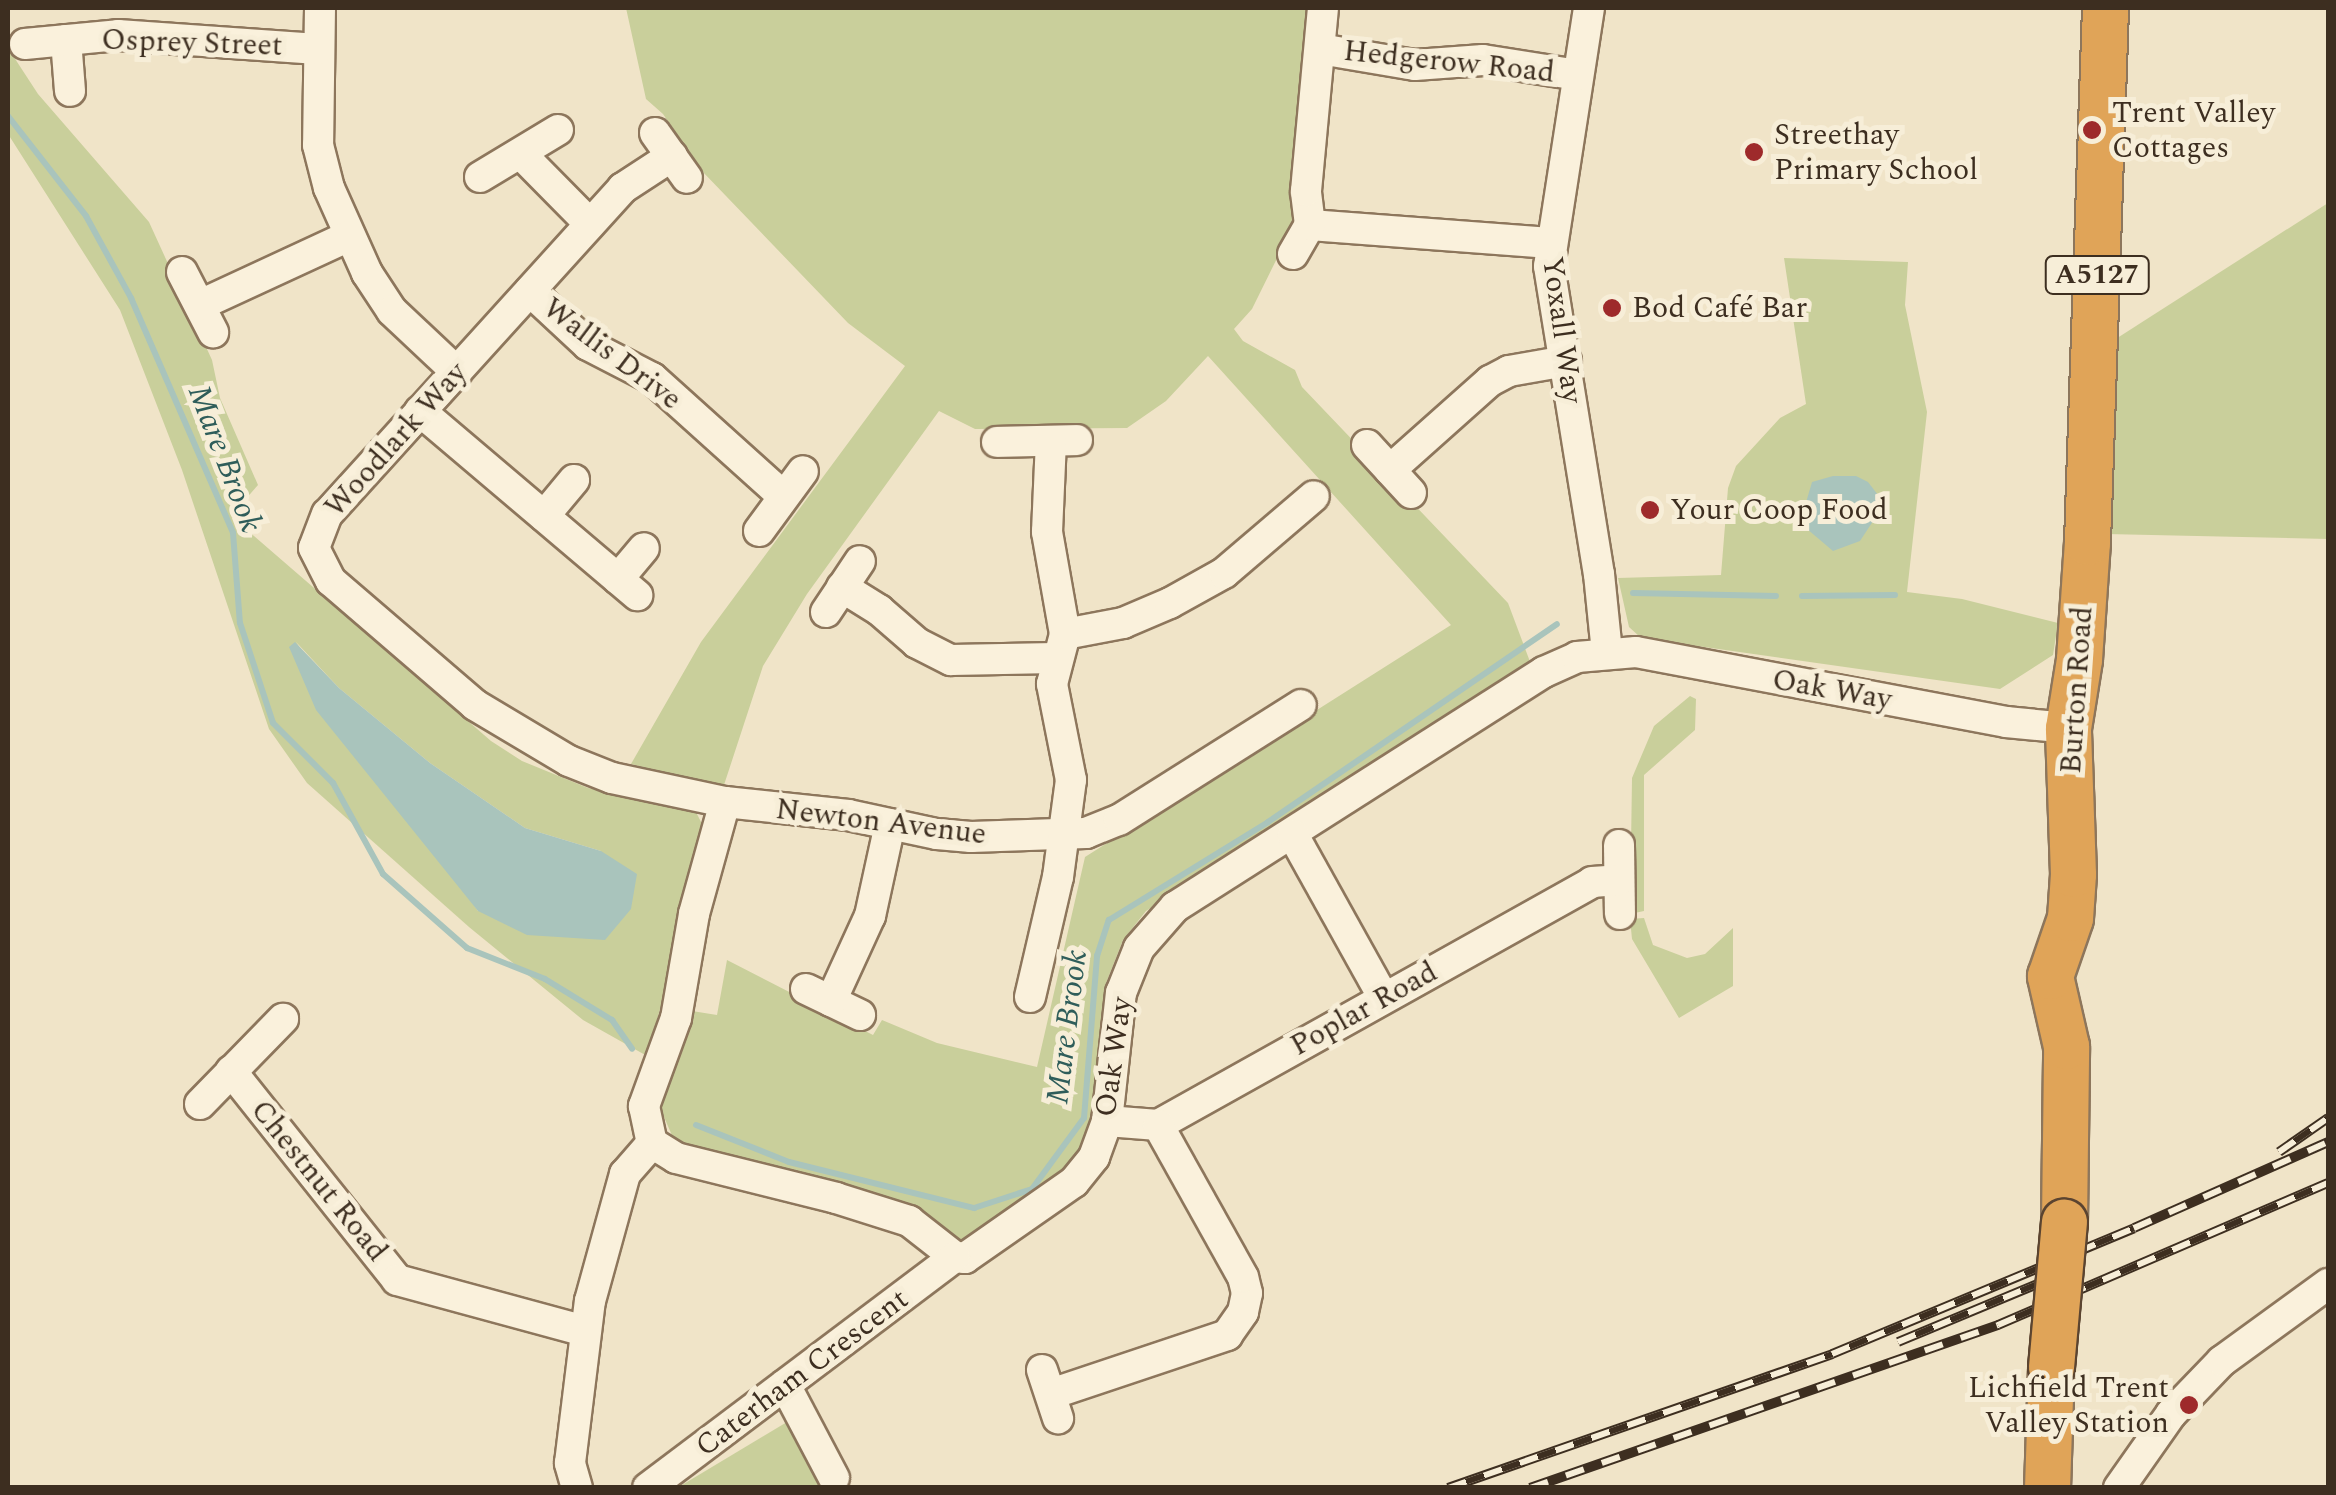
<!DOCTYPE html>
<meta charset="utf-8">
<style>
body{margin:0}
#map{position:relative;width:2336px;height:1495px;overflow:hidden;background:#f0e4c8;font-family:Spectral,serif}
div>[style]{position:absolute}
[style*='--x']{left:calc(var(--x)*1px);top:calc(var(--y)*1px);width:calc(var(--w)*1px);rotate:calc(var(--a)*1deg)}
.green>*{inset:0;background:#c9cf9b}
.water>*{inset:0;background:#a9c4bc}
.stream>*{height:6px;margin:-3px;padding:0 3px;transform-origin:3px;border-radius:3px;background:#a9c4bc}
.roads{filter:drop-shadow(2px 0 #8d765c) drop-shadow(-2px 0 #8d765c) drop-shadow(0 2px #8d765c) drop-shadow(0 -2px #8d765c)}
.minor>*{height:30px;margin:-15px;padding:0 15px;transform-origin:15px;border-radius:15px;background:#faf1dc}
.highway>*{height:45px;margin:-22.5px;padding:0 22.5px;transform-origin:22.5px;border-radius:22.5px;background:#e0a458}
.rail>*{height:10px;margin-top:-5px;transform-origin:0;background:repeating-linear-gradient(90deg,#f7eed8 0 19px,#3d2e20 0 38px);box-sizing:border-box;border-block:2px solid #3d2e20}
.bridges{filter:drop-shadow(2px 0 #5b4430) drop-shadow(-2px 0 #5b4430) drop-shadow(0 2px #5b4430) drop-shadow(0 -2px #5b4430)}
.highway-bridge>*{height:45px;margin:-22.5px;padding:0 22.5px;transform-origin:22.5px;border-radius:22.5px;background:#e0a458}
.dots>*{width:28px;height:28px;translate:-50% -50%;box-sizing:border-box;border:5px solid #f7eed8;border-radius:50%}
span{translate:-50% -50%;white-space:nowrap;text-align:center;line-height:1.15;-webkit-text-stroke:10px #f7eed8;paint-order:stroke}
.shield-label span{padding:2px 8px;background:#f7eed8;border:2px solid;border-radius:8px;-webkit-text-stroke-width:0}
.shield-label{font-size:28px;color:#3d2e20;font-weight:700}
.street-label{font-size:30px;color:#3d2e20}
.poi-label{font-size:30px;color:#3d2e20}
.left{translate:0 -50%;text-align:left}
.right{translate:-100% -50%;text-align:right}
.water-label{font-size:32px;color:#2f5d5a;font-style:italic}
.frame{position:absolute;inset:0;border:10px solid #3d2e20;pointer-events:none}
</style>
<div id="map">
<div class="green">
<i style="clip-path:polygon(626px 8px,1312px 8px,1296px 220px,1252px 309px,1234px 329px,1243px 341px,1295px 370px,1302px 387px,1508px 603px,1532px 667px,1146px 911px,1123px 940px,1106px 983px,1092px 1124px,1084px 1148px,1072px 1165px,971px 1239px,956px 1239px,915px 1206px,677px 1147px,661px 1110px,692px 1011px,717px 1015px,727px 960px,873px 1035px,882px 1020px,937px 1043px,1037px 1067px,1085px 857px,1451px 625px,1208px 356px,1166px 401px,1127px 428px,975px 429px,939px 411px,807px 594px,763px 666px,723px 788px,631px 764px,701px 642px,905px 366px,848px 323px,701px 170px,663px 114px,646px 99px)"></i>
<i style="clip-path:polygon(evenodd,8px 48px,38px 94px,149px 222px,212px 360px,220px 398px,258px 485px,231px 516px,491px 741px,522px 761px,588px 788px,695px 810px,702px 824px,675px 955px,647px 1056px,583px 1020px,469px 927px,307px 783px,269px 729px,182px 470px,120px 310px,8px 134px,8px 48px,296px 642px,339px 688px,430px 763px,525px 828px,601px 851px,478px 911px,296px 642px)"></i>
<i style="clip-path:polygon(2328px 203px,2328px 539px,2106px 534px,2111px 342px)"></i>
<i style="clip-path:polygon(1784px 258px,1908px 262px,1905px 305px,1927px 412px,1907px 592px,1962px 599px,2058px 623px,2053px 655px,2000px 689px,1669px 642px,1640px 637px,1629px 627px,1618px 578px,1721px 575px,1728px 488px,1736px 466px,1780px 418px,1806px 404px)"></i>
<i style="clip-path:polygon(1690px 696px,1696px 699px,1695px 730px,1644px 775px,1644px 911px,1630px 914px,1632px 778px,1654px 726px)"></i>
<i style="clip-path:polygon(1644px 918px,1653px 945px,1687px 958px,1705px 954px,1733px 928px,1733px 986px,1679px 1018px,1632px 939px,1630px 919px)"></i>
<i style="clip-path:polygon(792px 1419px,830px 1488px,677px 1488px)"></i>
</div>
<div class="water">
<i style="clip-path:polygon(1833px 476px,1856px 476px,1868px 482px,1878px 495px,1879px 512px,1860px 541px,1833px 551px,1800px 523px,1812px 482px)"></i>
<i style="clip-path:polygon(295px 642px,339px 688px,430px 763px,525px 828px,601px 851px,637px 874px,631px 909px,605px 940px,527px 935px,478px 911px,316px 710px,289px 647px)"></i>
</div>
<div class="stream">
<i style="--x:8;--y:116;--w:127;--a:52"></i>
<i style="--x:86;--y:216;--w:94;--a:61.2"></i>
<i style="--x:131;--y:298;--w:256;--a:66.5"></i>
<i style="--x:233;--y:533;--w:90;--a:85.6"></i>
<i style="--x:240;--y:623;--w:105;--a:71.7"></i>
<i style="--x:273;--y:723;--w:85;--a:45"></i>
<i style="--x:333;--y:783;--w:104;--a:61.2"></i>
<i style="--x:383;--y:874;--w:112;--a:41.4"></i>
<i style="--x:467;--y:948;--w:84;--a:21.7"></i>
<i style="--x:545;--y:979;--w:79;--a:31.5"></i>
<i style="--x:612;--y:1020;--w:35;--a:55"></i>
<i style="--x:1633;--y:593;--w:143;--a:1.2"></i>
<i style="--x:1802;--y:596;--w:93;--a:-0.6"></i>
<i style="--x:696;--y:1125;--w:100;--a:21.7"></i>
<i style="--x:789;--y:1162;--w:191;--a:14"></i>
<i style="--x:974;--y:1208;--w:61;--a:-18.1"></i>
<i style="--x:1032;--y:1189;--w:88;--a:-53.8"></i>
<i style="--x:1084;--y:1118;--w:163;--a:-85.4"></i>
<i style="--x:1097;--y:956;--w:38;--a:-72"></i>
<i style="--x:1109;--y:920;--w:187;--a:-31.6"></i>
<i style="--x:1268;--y:822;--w:350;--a:-34.4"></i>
</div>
<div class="roads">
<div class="minor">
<i style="--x:320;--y:8;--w:137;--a:90.8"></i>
<i style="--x:318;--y:145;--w:44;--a:75.7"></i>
<i style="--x:329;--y:188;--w:93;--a:65.9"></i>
<i style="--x:367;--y:273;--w:45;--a:56.7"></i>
<i style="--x:392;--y:311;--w:89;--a:43.2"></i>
<i style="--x:1589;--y:8;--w:261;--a:98.8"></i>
<i style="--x:1549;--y:266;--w:312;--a:80.8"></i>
<i style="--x:1599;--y:574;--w:79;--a:84.2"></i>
<i style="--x:66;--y:40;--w:51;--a:85.5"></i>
<i style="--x:25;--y:44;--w:93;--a:-5.5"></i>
<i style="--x:118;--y:35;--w:200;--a:4"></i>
<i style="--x:1320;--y:49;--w:96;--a:9.6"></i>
<i style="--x:1415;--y:65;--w:68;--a:-4.2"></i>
<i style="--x:1483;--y:60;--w:96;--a:9"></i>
<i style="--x:655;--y:133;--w:55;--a:54.6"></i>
<i style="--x:521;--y:154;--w:98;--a:45.4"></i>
<i style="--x:672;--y:156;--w:59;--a:146.9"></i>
<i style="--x:623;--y:188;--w:440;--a:132.2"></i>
<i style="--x:327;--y:514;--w:36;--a:111"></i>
<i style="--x:314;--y:548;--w:37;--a:63"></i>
<i style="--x:331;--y:581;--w:190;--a:40.7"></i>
<i style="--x:475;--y:705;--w:109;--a:30.8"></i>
<i style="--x:569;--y:761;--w:46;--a:21.6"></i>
<i style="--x:612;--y:778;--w:116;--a:12"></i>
<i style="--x:725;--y:802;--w:124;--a:6"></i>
<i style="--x:848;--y:815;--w:91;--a:12.1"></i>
<i style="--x:937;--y:834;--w:34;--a:5"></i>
<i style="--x:971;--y:837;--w:115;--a:-2"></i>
<i style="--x:1086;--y:833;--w:35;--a:-22"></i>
<i style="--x:1119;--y:820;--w:215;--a:-32.3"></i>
<i style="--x:480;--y:177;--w:91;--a:-31.1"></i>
<i style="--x:1310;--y:225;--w:241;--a:4.3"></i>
<i style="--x:1293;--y:254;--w:34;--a:-60"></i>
<i style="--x:1310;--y:225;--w:34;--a:-97"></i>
<i style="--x:1306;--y:191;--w:184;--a:-84.7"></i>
<i style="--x:182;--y:272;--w:68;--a:62.7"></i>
<i style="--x:530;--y:291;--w:79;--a:43"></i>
<i style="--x:588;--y:345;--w:72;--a:27.3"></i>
<i style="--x:652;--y:378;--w:176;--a:42"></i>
<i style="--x:200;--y:305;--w:164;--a:-24.8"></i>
<i style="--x:420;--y:411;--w:285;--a:40.3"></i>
<i style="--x:997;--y:442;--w:80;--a:-1.4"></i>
<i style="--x:1367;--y:445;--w:65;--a:47.5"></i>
<i style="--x:1390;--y:470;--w:134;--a:-41.7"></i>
<i style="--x:1490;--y:381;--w:21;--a:-28"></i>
<i style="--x:1509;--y:371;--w:58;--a:-10"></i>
<i style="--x:544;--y:516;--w:47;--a:-50.2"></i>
<i style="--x:759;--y:531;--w:74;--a:-53.7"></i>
<i style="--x:618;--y:579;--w:40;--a:-50"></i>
<i style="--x:842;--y:587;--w:44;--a:31.9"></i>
<i style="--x:879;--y:610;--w:50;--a:41"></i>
<i style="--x:917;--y:643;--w:38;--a:27"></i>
<i style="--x:951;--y:660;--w:104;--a:-1.1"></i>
<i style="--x:826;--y:612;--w:61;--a:-56.3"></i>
<i style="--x:1065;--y:634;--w:59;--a:-10.7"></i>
<i style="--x:1123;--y:623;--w:51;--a:-23.1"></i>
<i style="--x:1170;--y:603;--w:62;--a:-29.1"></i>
<i style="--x:1224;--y:573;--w:118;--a:-40.5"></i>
<i style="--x:725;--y:802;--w:116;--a:105.5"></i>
<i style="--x:694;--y:914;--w:106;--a:99.8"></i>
<i style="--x:676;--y:1018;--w:94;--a:110"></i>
<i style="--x:644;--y:1106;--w:38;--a:78"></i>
<i style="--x:652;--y:1143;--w:28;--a:32"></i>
<i style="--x:676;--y:1158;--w:165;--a:14"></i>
<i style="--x:836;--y:1198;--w:77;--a:17.5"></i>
<i style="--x:909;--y:1221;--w:58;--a:38"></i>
<i style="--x:955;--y:1257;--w:10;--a:6"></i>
<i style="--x:965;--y:1258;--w:133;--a:-34.9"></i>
<i style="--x:1074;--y:1182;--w:32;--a:-51"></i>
<i style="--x:1094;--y:1157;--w:38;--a:-70"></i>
<i style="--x:1107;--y:1121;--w:129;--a:-83.8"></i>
<i style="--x:1121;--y:993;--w:48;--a:-68.2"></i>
<i style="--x:1139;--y:948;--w:55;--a:-48.7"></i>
<i style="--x:1175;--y:907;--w:437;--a:-32.5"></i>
<i style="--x:1544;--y:672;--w:36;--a:-24"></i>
<i style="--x:1577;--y:657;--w:59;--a:-4.8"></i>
<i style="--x:1636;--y:652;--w:377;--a:10.7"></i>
<i style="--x:2006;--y:722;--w:62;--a:5.5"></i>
<i style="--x:1293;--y:835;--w:185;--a:60.9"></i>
<i style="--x:1619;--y:845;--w:69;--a:89.2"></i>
<i style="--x:806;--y:989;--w:60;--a:25.7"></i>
<i style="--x:1030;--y:997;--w:123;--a:-76.9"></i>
<i style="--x:1058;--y:877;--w:98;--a:-82.4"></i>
<i style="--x:1071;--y:780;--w:98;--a:-101.2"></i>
<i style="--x:1052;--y:684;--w:52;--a:-75.4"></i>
<i style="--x:1065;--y:634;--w:104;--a:-100"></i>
<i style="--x:1047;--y:532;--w:91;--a:-87.5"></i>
<i style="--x:831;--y:1001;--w:94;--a:-65.4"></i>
<i style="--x:870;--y:916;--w:94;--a:-77.7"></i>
<i style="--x:231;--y:1071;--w:267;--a:51.5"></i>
<i style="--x:397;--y:1280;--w:195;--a:15.2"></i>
<i style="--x:200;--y:1104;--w:119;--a:-45.7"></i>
<i style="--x:1107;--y:1121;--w:51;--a:4.5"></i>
<i style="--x:1158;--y:1125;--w:497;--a:-29.2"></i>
<i style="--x:1592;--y:882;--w:27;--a:-4"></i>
<i style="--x:1042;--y:1370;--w:51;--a:71.6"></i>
<i style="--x:785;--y:1385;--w:105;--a:62.2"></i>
<i style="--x:1051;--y:1394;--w:186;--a:-18.5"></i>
<i style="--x:1227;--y:1335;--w:28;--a:-55"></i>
<i style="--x:1243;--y:1312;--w:19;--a:-78"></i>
<i style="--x:1247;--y:1293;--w:16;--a:-104"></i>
<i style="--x:1243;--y:1277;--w:174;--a:-119.2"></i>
<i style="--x:577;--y:1488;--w:26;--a:-106"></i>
<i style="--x:570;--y:1463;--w:163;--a:-83"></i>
<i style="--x:590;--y:1301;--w:132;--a:-74.6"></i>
<i style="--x:625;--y:1174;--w:41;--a:-48.9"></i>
<i style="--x:648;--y:1488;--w:384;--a:-37"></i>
<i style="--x:2119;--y:1488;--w:90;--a:-54.9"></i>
<i style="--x:2171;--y:1414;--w:74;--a:-46.1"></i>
<i style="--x:2222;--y:1361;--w:131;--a:-36"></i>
</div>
<div class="highway">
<i style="--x:2064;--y:1222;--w:176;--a:-89.3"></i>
<i style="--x:2066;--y:1046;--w:72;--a:-102.9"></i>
<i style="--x:2050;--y:976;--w:61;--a:-71"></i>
<i style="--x:2070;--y:918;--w:44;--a:-86.1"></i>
<i style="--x:2073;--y:874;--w:146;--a:-92"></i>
<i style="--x:2068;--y:728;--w:70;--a:-80.9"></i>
<i style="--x:2079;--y:659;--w:117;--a:-86.1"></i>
<i style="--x:2087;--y:542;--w:534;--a:-88.07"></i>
<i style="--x:2047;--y:1488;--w:121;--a:-88.1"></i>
</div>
</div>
<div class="rail">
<i style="--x:2279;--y:1152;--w:60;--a:-34.8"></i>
<i style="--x:1898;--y:1342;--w:195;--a:-22.6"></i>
<i style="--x:1448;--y:1488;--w:407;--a:-19.2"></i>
<i style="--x:1832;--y:1354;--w:327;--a:-22.6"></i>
<i style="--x:2134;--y:1228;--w:212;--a:-23.9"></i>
<i style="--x:1530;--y:1488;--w:496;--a:-19.2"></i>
<i style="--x:1998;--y:1325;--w:359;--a:-23.3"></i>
</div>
<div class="bridges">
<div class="highway-bridge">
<i style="--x:2051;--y:1367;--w:146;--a:-84.9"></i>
</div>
</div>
<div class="dots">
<i style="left:2092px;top:130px;background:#9e2a2b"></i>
<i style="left:1754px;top:152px;background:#9e2a2b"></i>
<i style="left:1612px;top:308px;background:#9e2a2b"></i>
<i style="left:1650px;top:510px;background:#9e2a2b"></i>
<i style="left:2189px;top:1405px;background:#9e2a2b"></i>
</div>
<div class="shield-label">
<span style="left:2097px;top:275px">A5127</span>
</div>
<div class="street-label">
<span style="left:192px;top:43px;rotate:2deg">Osprey Street</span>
<span style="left:1449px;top:62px;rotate:6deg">Hedgerow Road</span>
<span style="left:1562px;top:330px;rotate:82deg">Yoxall Way</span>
<span style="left:612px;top:354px;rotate:37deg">Wallis Drive</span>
<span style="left:396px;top:440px;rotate:-48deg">Woodlark Way</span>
<span style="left:1832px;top:690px;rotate:10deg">Oak Way</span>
<span style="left:2077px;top:690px;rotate:-86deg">Burton Road</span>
<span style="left:881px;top:822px;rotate:7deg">Newton Avenue</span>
<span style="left:1364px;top:1009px;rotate:-29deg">Poplar Road</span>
<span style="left:1114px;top:1057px;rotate:-82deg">Oak Way</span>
<span style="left:319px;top:1181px;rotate:51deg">Chestnut Road</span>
<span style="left:802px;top:1373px;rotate:-37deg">Caterham Crescent</span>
</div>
<div class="poi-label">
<span class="left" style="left:2112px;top:130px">Trent Valley<br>Cottages</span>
<span class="left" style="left:1774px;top:152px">Streethay<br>Primary School</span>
<span class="left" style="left:1632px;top:308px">Bod Café Bar</span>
<span class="left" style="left:1670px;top:510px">Your Coop Food</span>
<span class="right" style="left:2169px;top:1405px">Lichfield Trent<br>Valley Station</span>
</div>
<div class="water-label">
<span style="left:224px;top:459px;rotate:69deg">Mare Brook</span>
<span style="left:1068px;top:1027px;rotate:-83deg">Mare Brook</span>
</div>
<div class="frame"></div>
</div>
